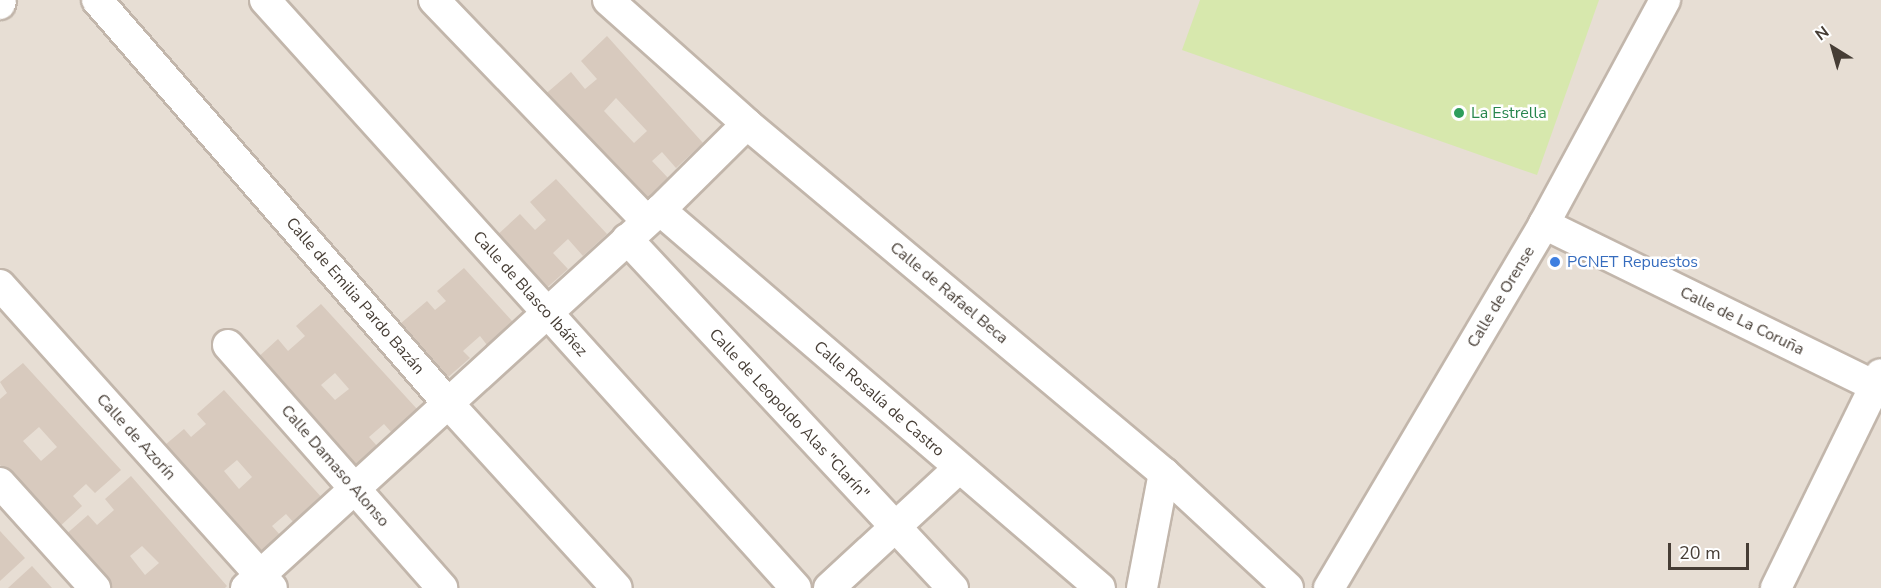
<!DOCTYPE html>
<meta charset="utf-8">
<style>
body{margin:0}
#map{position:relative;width:1881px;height:588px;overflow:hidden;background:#f3ede6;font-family:"Nunito Sans",sans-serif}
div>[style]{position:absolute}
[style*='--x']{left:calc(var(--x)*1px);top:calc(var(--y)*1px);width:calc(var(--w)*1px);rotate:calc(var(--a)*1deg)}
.residential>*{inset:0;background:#e7ded4}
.green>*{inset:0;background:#d7e8ad}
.building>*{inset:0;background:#d8cabe}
.roads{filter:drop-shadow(2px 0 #c2b6ab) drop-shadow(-2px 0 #c2b6ab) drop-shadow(0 2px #c2b6ab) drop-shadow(0 -2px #c2b6ab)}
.street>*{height:30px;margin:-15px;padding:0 15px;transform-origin:15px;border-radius:15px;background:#fff}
.dots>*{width:16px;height:16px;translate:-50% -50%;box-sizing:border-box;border:3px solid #fff;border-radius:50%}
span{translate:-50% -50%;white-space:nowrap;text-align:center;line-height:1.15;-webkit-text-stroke:5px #fff;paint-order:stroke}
.leisure-label{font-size:16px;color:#27864d}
.left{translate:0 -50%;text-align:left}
.shop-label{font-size:16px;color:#366cbe}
.street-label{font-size:16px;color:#463d35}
.north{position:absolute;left:1803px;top:18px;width:60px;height:60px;-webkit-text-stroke:4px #fff;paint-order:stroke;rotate:323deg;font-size:16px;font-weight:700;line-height:24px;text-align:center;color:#463d35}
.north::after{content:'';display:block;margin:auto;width:21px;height:27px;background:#463d35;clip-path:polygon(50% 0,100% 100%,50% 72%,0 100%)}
.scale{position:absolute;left:1668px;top:543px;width:81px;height:27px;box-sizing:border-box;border:3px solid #463d35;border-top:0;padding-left:8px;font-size:18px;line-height:21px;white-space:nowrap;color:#463d35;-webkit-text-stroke:4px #fff;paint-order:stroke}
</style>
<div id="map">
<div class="residential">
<i style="clip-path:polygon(0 0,1881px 0,1881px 588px,0 588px)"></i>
</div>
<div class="green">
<i style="clip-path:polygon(1200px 0,1599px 0,1537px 175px,1182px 50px)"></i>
</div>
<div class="building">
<i style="clip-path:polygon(evenodd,607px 36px,703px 143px,676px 168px,662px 152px,652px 161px,669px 179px,640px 206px,542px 97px,571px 72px,585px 89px,597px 79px,581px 61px,607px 36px,616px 98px,647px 131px,634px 143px,604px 111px,616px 98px)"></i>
<i style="clip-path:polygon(556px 179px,607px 234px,583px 256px,568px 239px,553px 253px,568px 269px,542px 292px,493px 239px,520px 214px,535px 230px,546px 220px,530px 202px)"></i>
<i style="clip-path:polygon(464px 268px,513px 322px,487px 345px,480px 336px,463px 351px,470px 358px,447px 378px,400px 324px,427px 301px,435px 310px,446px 301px,437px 291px)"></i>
<i style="clip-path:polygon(evenodd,321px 304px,417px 409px,392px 433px,384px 424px,369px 437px,378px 447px,353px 470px,255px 360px,278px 339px,288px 351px,305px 336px,296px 326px,321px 304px,335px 373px,349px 389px,335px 400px,321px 385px,335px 373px)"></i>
<i style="clip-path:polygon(evenodd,23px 363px,121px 470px,95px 493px,86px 484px,73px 496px,82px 506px,57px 529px,0 465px,0 399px,7px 393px,0 382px,23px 363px,39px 427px,57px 447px,41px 461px,23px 441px,39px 427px)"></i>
<i style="clip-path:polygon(evenodd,224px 390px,324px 500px,295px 524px,286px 514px,272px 526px,281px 536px,255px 559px,159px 450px,184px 429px,191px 437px,206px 424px,197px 414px,224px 390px,237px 460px,252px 477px,239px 489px,224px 471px,237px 460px)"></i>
<i style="clip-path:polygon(evenodd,131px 476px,227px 586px,225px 588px,110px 588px,64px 536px,88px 515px,97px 525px,114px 510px,105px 499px,131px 476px,142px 546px,159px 563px,145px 575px,130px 556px,142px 546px)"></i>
<i style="clip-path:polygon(0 531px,25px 558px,0 581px)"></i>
<i style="clip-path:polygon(32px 566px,52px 588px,8px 588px)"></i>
</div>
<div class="roads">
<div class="street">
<i style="--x:97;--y:0;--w:532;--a:48.97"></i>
<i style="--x:446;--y:401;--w:253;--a:47.6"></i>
<i style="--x:265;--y:0;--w:792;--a:47.92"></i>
<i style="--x:434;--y:0;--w:307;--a:46.1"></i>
<i style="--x:608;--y:0;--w:186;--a:41.7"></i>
<i style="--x:747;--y:124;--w:544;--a:39.93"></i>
<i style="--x:1164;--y:473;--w:169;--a:42.8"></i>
<i style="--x:0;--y:4;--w:4;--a:-76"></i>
<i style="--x:660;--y:210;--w:580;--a:40.67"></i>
<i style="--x:1544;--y:224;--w:375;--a:26.1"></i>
<i style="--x:627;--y:239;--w:478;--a:47"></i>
<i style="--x:0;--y:285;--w:407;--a:48.1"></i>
<i style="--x:228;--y:345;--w:324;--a:48.6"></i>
<i style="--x:0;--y:483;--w:142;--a:47.9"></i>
<i style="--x:246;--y:588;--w:561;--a:-42.4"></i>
<i style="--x:660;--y:210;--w:122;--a:-44.7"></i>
<i style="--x:829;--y:588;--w:177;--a:-42.7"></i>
<i style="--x:1142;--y:588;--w:117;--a:-79.2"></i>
<i style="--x:1329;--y:588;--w:423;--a:-59.4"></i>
<i style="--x:1544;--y:224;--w:255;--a:-61.6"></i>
<i style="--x:1776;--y:588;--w:238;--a:-63.9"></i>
</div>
</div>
<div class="dots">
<i style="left:1459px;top:113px;background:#2e9e5b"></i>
<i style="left:1555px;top:262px;background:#3f7fe0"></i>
</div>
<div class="leisure-label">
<span class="left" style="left:1471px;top:113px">La Estrella</span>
</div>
<div class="shop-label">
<span class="left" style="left:1567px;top:262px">PCNET Repuestos</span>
</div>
<div class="street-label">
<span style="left:949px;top:293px;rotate:40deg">Calle de Rafael Beca</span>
<span style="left:530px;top:294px;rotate:48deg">Calle de Blasco Ibáñez</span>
<span style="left:355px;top:296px;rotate:49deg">Calle de Emilia Pardo Bazán</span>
<span style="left:1501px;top:297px;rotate:-59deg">Calle de Orense</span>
<span style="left:1742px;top:321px;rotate:26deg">Calle de La Coruña</span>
<span style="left:879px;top:399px;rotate:41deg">Calle Rosalía de Castro</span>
<span style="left:789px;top:414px;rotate:47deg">Calle de Leopoldo Alas "Clarín"</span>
<span style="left:136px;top:437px;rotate:48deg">Calle de Azorín</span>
<span style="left:335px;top:466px;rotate:49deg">Calle Damaso Alonso</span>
</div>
<div class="north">N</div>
<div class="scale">20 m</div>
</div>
